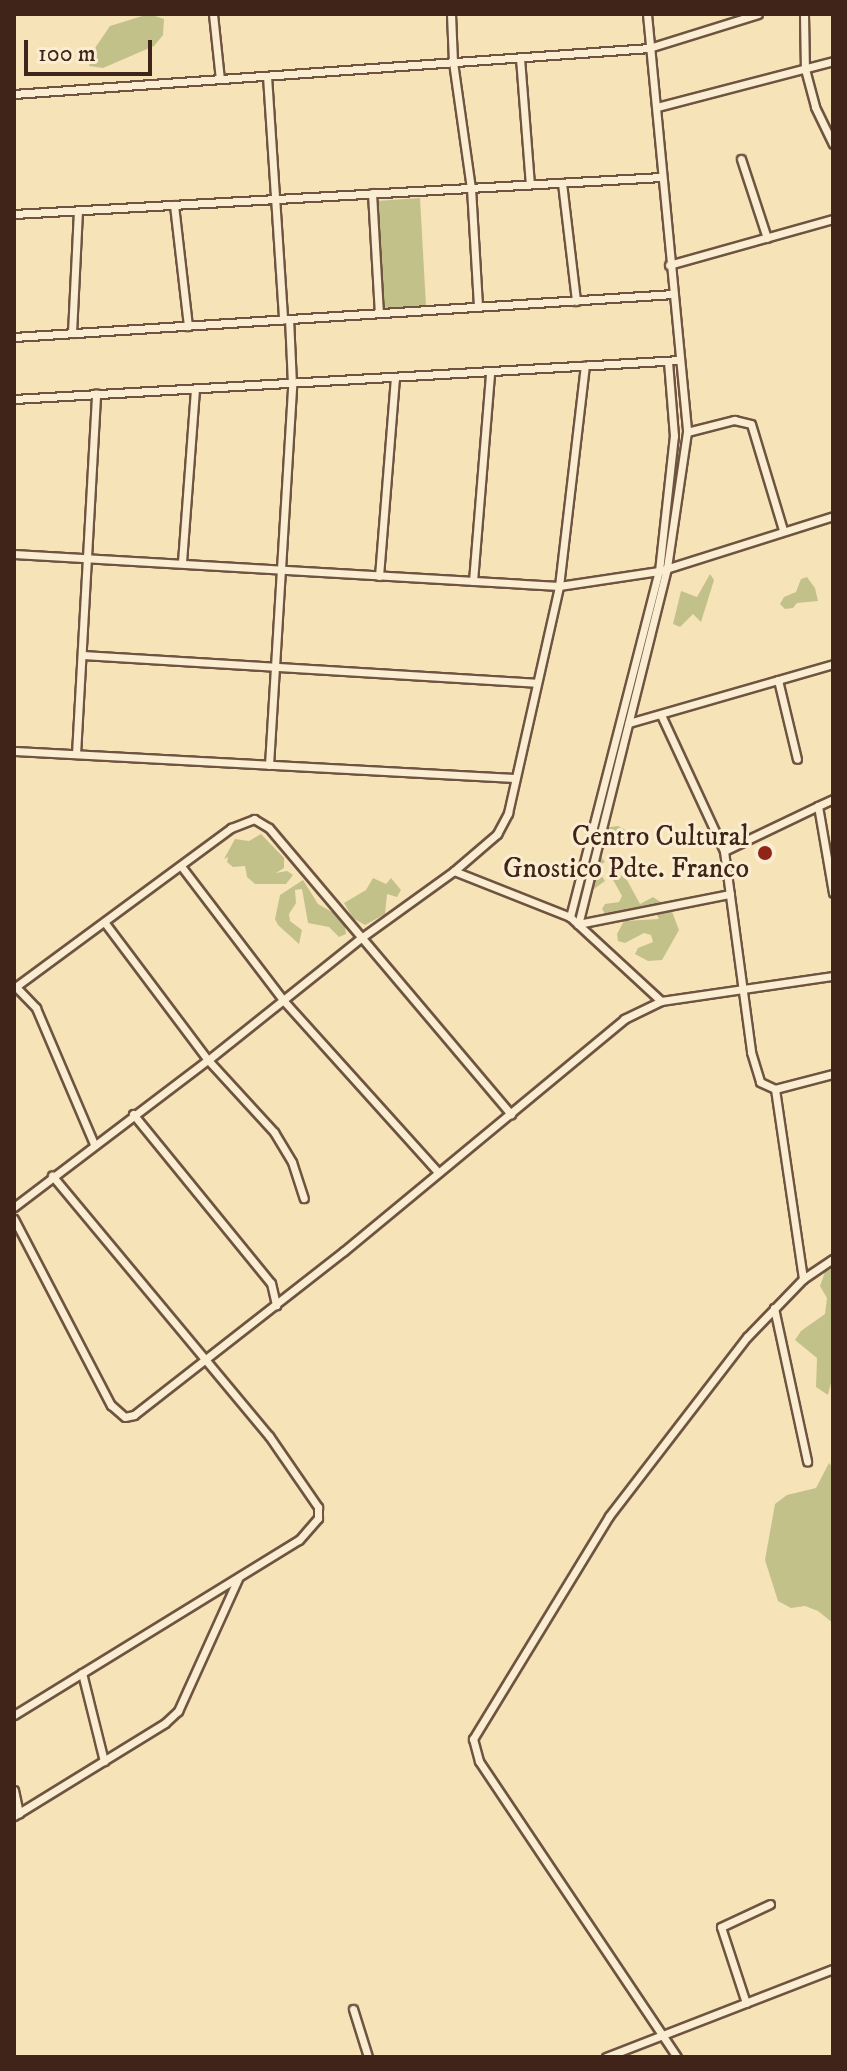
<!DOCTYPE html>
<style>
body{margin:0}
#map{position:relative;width:847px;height:2071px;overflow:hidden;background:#f7e3b8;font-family:"IM FELL DW Pica",serif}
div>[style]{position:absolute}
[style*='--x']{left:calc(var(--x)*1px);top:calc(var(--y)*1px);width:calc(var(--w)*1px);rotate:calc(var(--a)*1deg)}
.green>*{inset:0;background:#c3c18a}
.roads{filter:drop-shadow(2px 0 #6e5441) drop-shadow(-2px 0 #6e5441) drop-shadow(0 2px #6e5441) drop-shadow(0 -2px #6e5441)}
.street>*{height:7px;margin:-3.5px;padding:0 3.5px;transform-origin:3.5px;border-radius:3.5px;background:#faedd1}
.dots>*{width:22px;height:22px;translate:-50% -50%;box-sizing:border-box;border:4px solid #faedd1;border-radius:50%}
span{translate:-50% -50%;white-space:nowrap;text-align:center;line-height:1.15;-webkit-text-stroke:6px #faedd1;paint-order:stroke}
.poi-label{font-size:28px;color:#412419}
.right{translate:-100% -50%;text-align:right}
.frame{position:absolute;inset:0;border:16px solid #412419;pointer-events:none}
.scale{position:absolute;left:24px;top:40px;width:128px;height:36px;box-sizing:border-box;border:4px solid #412419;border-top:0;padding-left:10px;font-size:24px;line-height:28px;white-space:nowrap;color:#412419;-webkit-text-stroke:6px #faedd1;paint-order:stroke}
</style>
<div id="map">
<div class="green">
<i style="clip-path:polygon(149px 14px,164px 19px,163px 35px,154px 46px,103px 68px,89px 66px,93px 51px,110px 26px)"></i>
<i style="clip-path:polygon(420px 198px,426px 306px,383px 308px,376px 201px)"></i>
<i style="clip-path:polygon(710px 574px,714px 580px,701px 622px,693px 614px,680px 627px,673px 624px,681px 591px,697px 597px)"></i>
<i style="clip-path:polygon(807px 577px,815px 588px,818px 601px,797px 603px,793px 608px,785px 609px,780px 604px,784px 597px,796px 592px,801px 579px)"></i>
<i style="clip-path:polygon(618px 826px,631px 833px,635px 847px,611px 841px,601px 842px,601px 857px,605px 862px,596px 867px,605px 881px,594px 889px,587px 880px,603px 828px)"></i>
<i style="clip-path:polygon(261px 834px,284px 858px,284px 868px,276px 873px,287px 871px,293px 875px,286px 884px,255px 884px,247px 877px,245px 866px,233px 867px,227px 862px,228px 857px,224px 859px,235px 839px,249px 841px)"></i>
<i style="clip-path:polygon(615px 871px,627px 880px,640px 904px,653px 897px,671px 909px,679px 930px,662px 960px,648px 961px,635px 954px,638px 948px,653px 942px,651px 935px,644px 933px,625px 943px,618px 941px,617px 934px,624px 921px,659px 919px,656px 913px,642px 910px,606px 915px,602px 909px,605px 904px,619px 902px,622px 896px,612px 878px)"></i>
<i style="clip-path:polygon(373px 878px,386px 884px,391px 878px,401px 890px,397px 897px,387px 894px,385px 914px,365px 925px,353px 918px,344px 903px,366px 890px)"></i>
<i style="clip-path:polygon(303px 880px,318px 904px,344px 919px,346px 934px,339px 937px,329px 927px,308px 923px,302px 889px,295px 890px,296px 903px,289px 914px,290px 921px,302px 930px,299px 944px,278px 925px,275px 919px,280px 895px)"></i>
<i style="clip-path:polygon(833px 1268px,833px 1375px,828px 1395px,816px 1387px,817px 1358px,795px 1340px,801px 1331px,825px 1314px,827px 1298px,820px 1286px,825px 1272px)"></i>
<i style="clip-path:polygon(829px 1463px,833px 1468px,833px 1623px,818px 1611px,805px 1606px,791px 1608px,778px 1601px,765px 1560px,775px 1504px,787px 1495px,816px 1488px)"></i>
</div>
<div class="roads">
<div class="street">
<i style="--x:213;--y:14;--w:65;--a:83.9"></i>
<i style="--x:451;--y:14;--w:48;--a:87.6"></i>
<i style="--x:453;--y:62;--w:127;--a:81.9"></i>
<i style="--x:471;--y:188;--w:119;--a:86.6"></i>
<i style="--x:647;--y:14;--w:420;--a:84.5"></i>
<i style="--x:687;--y:432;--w:137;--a:98.4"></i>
<i style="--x:667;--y:568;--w:367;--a:104"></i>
<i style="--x:578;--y:924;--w:155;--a:-11.2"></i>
<i style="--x:804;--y:14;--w:55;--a:89"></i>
<i style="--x:805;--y:69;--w:39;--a:75"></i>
<i style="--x:815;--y:107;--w:41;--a:64.1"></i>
<i style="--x:520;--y:58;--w:126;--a:85.5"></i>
<i style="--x:267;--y:76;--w:244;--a:86.2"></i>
<i style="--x:14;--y:94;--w:637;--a:-4.14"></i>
<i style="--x:649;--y:48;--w:114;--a:-17.3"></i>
<i style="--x:657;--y:107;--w:182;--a:-14.6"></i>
<i style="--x:741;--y:159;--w:83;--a:71.8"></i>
<i style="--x:562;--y:183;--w:119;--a:83.2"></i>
<i style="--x:372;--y:193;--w:120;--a:86.7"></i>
<i style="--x:174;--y:205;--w:122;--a:83.4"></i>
<i style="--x:14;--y:214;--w:649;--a:-3.27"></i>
<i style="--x:669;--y:265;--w:170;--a:-15.7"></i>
<i style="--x:72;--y:333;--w:123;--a:-87.2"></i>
<i style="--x:14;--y:337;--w:660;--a:-3.73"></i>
<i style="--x:14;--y:399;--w:667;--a:-3.35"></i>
<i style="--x:687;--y:432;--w:49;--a:-14.3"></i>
<i style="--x:734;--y:420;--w:17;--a:13"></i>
<i style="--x:751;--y:424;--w:111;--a:73.2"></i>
<i style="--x:14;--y:554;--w:546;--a:3.36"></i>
<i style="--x:559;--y:586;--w:101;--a:-8.5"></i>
<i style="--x:659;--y:571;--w:182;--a:-17.5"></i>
<i style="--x:182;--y:562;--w:173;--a:-85.7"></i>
<i style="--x:379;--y:576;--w:199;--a:-85.4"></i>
<i style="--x:473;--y:581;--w:209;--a:-85.3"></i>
<i style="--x:82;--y:655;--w:455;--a:3.5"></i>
<i style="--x:778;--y:680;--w:81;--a:76.5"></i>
<i style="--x:661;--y:715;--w:150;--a:65.1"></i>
<i style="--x:724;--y:851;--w:203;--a:82.3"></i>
<i style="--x:751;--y:1052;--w:31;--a:73"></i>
<i style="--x:760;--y:1082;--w:17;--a:25"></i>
<i style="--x:775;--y:1089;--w:60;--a:-14.5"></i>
<i style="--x:629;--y:723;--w:212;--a:-16.1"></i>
<i style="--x:14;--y:751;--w:502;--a:3.08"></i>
<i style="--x:76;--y:754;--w:361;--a:-86.8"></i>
<i style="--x:269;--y:765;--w:382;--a:-86.5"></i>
<i style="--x:292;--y:384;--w:65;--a:-92.6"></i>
<i style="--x:818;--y:806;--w:17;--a:-25"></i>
<i style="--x:724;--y:851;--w:104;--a:-25.6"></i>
<i style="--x:818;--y:806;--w:88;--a:80.2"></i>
<i style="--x:181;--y:866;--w:168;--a:52.7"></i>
<i style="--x:283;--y:1000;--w:232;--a:48"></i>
<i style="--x:454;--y:871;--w:125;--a:21.6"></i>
<i style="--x:570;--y:917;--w:124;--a:42.7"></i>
<i style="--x:570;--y:917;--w:357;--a:-75.6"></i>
<i style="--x:659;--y:571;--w:136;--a:-83.7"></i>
<i style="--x:674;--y:436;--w:75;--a:-94.6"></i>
<i style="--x:105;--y:923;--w:171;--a:53.1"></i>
<i style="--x:208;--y:1060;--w:98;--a:47.5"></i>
<i style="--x:274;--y:1132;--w:35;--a:59"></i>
<i style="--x:292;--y:1162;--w:38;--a:72"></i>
<i style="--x:16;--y:987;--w:29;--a:46"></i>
<i style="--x:36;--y:1008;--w:148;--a:66.9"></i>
<i style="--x:14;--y:988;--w:270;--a:-36.4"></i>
<i style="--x:231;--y:828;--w:25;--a:-21"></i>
<i style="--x:254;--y:819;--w:17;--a:31"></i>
<i style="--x:269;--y:828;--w:375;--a:49.8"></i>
<i style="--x:775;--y:1089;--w:192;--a:81.6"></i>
<i style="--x:133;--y:1114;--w:218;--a:50.8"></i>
<i style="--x:271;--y:1283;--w:23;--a:77"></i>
<i style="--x:14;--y:1207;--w:243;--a:-37.2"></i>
<i style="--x:208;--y:1060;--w:196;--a:-38.6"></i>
<i style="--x:361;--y:938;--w:115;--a:-35.8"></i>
<i style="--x:454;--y:871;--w:57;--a:-40.7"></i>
<i style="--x:497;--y:834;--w:24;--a:-62"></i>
<i style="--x:508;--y:813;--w:233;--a:-77.3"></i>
<i style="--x:559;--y:586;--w:222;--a:-83.3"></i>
<i style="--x:14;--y:1219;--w:210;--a:62.5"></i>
<i style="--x:111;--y:1405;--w:18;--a:41"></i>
<i style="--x:125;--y:1417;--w:9;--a:-13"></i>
<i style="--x:134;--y:1415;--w:266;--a:-38"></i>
<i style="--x:344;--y:1251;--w:364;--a:-39.6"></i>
<i style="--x:624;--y:1019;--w:41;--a:-25.9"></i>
<i style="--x:661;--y:1001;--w:174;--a:-8.3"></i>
<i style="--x:774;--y:1308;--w:157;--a:77.8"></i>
<i style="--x:82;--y:1673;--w:91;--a:76"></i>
<i style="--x:14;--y:1715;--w:334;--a:-31.6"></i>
<i style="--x:299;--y:1540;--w:29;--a:-49"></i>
<i style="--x:318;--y:1518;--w:11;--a:-90"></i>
<i style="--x:318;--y:1507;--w:86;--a:-124.6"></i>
<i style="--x:269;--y:1436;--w:339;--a:-129.8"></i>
<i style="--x:14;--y:1790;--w:24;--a:78"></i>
<i style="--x:14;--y:1816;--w:177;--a:-31.6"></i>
<i style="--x:165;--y:1723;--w:18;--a:-43"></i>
<i style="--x:178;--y:1711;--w:145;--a:-65.6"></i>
<i style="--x:746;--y:2003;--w:80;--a:-108.2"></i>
<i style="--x:721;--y:1927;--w:54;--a:-25.1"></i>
<i style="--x:353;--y:2009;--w:50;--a:72.6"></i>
<i style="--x:606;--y:2057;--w:243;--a:-21.2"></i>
<i style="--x:677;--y:2057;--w:356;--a:-123.8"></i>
<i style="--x:479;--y:1761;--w:23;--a:-105"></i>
<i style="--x:473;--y:1739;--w:261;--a:-58.6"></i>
<i style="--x:609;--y:1516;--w:226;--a:-52.4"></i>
<i style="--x:747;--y:1337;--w:81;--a:-46"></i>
<i style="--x:803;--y:1279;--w:36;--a:-34"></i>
</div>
</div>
<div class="dots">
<i style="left:765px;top:853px;background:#8f2418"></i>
</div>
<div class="poi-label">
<span class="right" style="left:749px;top:853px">Centro Cultural<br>Gnostico Pdte. Franco</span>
</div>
<div class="frame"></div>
<div class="scale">100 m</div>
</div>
